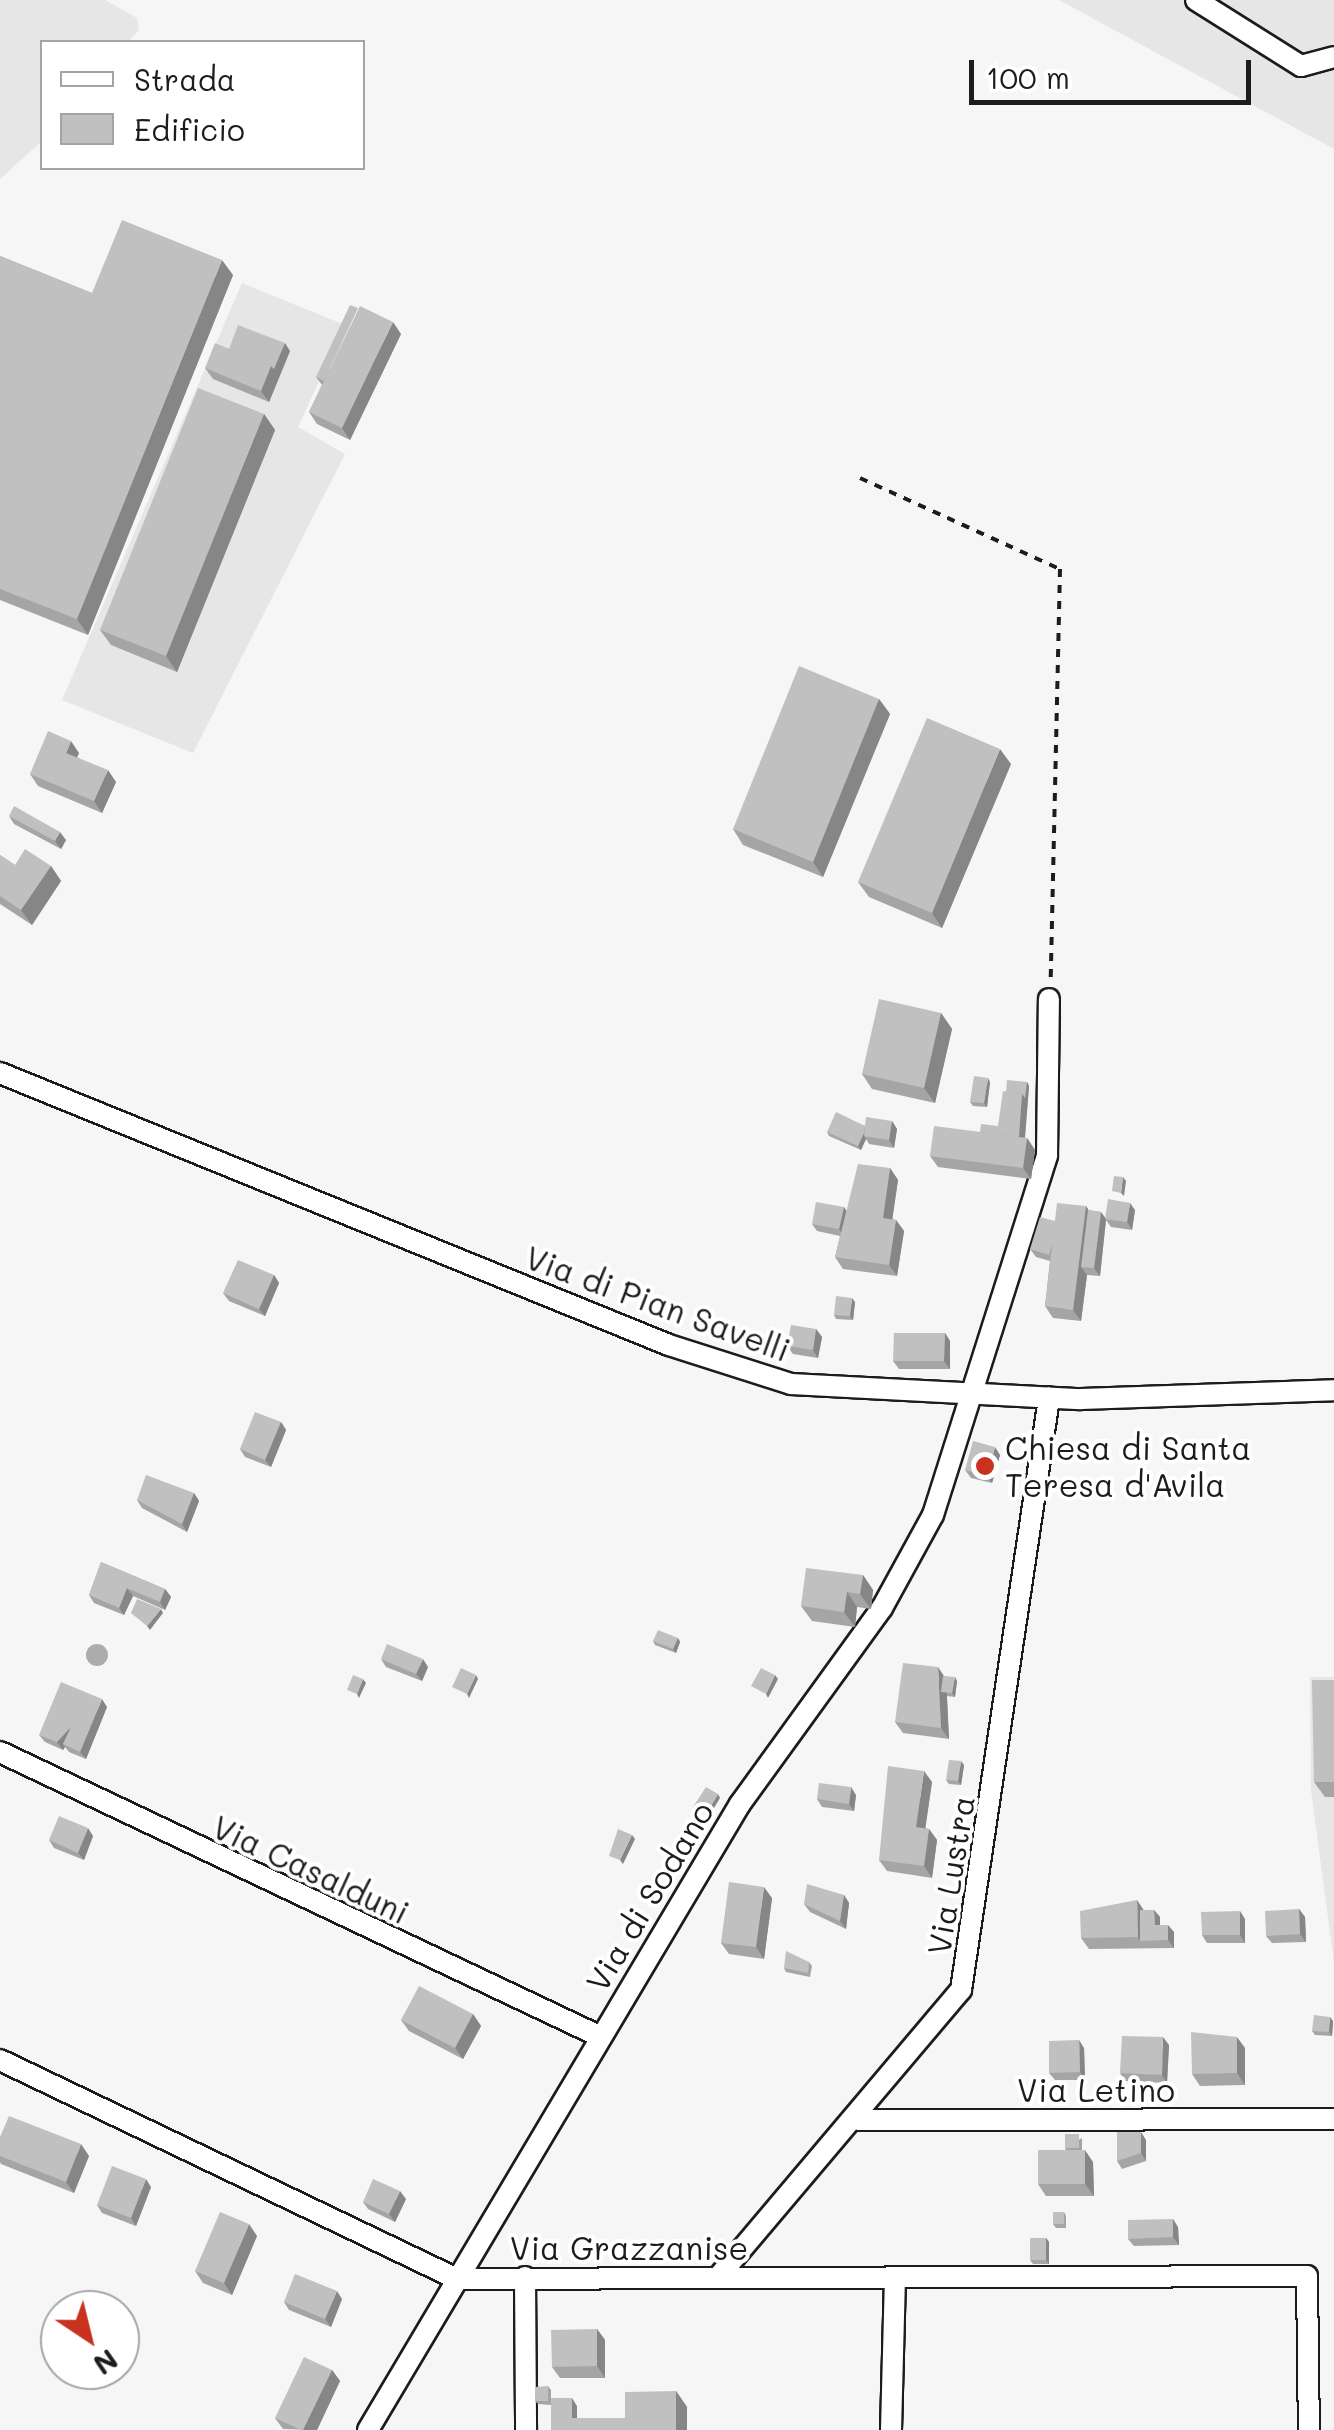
<!DOCTYPE html>
<style>
body{margin:0}
#map{position:relative;width:1334px;height:2430px;overflow:hidden;background:#f6f6f6;font-family:Mali,sans-serif}
div>[style]{position:absolute}
[style*='--x']{left:calc(var(--x)*1px);top:calc(var(--y)*1px);width:calc(var(--w)*1px);rotate:calc(var(--a)*1deg)}
.built>*{inset:0;background:#e6e6e6}
.water>*{inset:0;background:#acacac}
.round{border-radius:50%}
.path>*{height:4px;margin-top:-2px;transform-origin:0;background:repeating-linear-gradient(90deg,#1c1c1c 0 8px,transparent 0 16px)}
.roads{filter:drop-shadow(2px 0 #1c1c1c) drop-shadow(-2px 0 #1c1c1c) drop-shadow(0 2px #1c1c1c) drop-shadow(0 -2px #1c1c1c)}
.minor>*{height:20px;margin:-10px;padding:0 10px;transform-origin:10px;border-radius:10px;background:#fff}
.wall>*{inset:0;background:#a5a5a5}
.shaded-wall>*{inset:0;background:#868686}
.building>*{inset:0;background:#c0c0c0}
.dots>*{width:28px;height:28px;translate:-50% -50%;box-sizing:border-box;border:5px solid #fff;border-radius:50%}
span{translate:-50% -50%;white-space:nowrap;text-align:center;line-height:1.15;-webkit-text-stroke:8px #fff;paint-order:stroke}
.street-label{font-size:32px;color:#1c1c1c}
.poi-label{font-size:32px;color:#1c1c1c}
.left{translate:0 -50%;text-align:left}
.legend{position:absolute;left:40px;top:40px;width:325px;height:130px;box-sizing:border-box;background:#fff;border:2px solid #a4a4a4;margin:0;padding:12px 18px;list-style:none;font-size:30px;color:#1c1c1c}
.legend li{display:flex;align-items:center;gap:20px;height:50px}
.legend b{width:50px;border:2px solid #a4a4a4}
.north{position:absolute;left:40px;top:2290px;width:100px;height:100px;box-sizing:border-box;background:#fff;border:2px solid #a4a4a4;border-radius:50%;rotate:145deg;font-size:28px;font-weight:700;line-height:40px;text-align:center;color:#1c1c1c}
.north::after{content:'';display:block;margin:auto;width:35px;height:45px;background:#c8321e;clip-path:polygon(50% 0,100% 100%,50% 72%,0 100%)}
.scale{position:absolute;left:969px;top:60px;width:282px;height:45px;box-sizing:border-box;border:5px solid #1c1c1c;border-top:0;padding-left:12px;font-size:30px;line-height:35px;white-space:nowrap;color:#1c1c1c;-webkit-text-stroke:8px #fff;paint-order:stroke}
</style>
<div id="map">
<div class="built">
<i style="clip-path:polygon(0 0,105px 0,137px 18px,139px 30px,128px 42px,42px 42px,42px 141px,0 179px)"></i>
<i style="clip-path:polygon(1059px 0,1334px 0,1334px 149px)"></i>
<i style="clip-path:polygon(242px 283px,345px 325px,298px 427px,345px 454px,193px 753px,62px 700px)"></i>
<i style="clip-path:polygon(1310px 1677px,1334px 1677px,1334px 1963px,1311px 1790px)"></i>
</div>
<div class="water">
<i class="round" style="left:86px;top:1644px;width:22px;height:22px"></i>
</div>
<div class="path">
<i style="--x:860;--y:478;--w:220;--a:24.5"></i>
<i style="--x:1060;--y:569;--w:411;--a:91.3"></i>
</div>
<div class="roads">
<div class="minor">
<i style="--x:1196;--y:0;--w:124;--a:32.2"></i>
<i style="--x:1301;--y:66;--w:34;--a:-15"></i>
<i style="--x:0;--y:1073;--w:722;--a:22.13"></i>
<i style="--x:669;--y:1345;--w:128;--a:17.7"></i>
<i style="--x:791;--y:1384;--w:290;--a:3"></i>
<i style="--x:1081;--y:1399;--w:253;--a:-2"></i>
<i style="--x:0;--y:1752;--w:663;--a:25.37"></i>
<i style="--x:0;--y:2060;--w:507;--a:25.6"></i>
<i style="--x:457;--y:2279;--w:850;--a:-0.2"></i>
<i style="--x:1307;--y:2276;--w:154;--a:89.3"></i>
<i style="--x:858;--y:2120;--w:476;--a:-0.1"></i>
<i style="--x:719;--y:2276;--w:375;--a:-49.8"></i>
<i style="--x:961;--y:1990;--w:599;--a:-81.54"></i>
<i style="--x:525;--y:2277;--w:153;--a:89.6"></i>
<i style="--x:368;--y:2430;--w:728;--a:-59.28"></i>
<i style="--x:740;--y:1804;--w:242;--a:-54.1"></i>
<i style="--x:882;--y:1608;--w:106;--a:-61.3"></i>
<i style="--x:933;--y:1515;--w:377;--a:-72.4"></i>
<i style="--x:1047;--y:1156;--w:157;--a:-89.3"></i>
<i style="--x:891;--y:2430;--w:152;--a:-88.5"></i>
</div>
</div>
<div class="wall">
<i style="clip-path:polygon(0 256px,92px 293px,233px 275px,88px 635px,0 600px)"></i>
<i style="clip-path:polygon(401px 334px,350px 440px,317px 424px,309px 412px,322px 385px,316px 377px)"></i>
<i style="clip-path:polygon(229px 349px,290px 351px,269px 402px,213px 379px,205px 368px)"></i>
<i style="clip-path:polygon(264px 414px,275px 430px,177px 672px,111px 645px,100px 630px)"></i>
<i style="clip-path:polygon(879px 699px,890px 714px,823px 877px,743px 845px,733px 829px)"></i>
<i style="clip-path:polygon(79px 753px,77px 757px,116px 782px,102px 813px,38px 786px,30px 774px)"></i>
<i style="clip-path:polygon(1011px 764px,942px 928px,869px 897px,858px 882px)"></i>
<i style="clip-path:polygon(9px 816px,66px 840px,61px 849px,14px 824px)"></i>
<i style="clip-path:polygon(0 855px,15px 865px,51px 866px,61px 881px,32px 925px,0 904px)"></i>
<i style="clip-path:polygon(941px 1013px,952px 1029px,935px 1103px,872px 1089px,862px 1074px)"></i>
<i style="clip-path:polygon(990px 1082px,987px 1107px,973px 1106px,970px 1102px)"></i>
<i style="clip-path:polygon(1027px 1082px,1029px 1086px,1025px 1138px,1027px 1138px,1035px 1150px,1031px 1179px,938px 1167px,930px 1156px,980px 1132px,998px 1126px,1006px 1092px)"></i>
<i style="clip-path:polygon(892px 1121px,897px 1129px,894px 1148px,869px 1144px,866px 1139px,861px 1150px,829px 1136px,827px 1132px)"></i>
<i style="clip-path:polygon(890px 1168px,898px 1180px,892px 1219px,896px 1220px,904px 1231px,897px 1276px,843px 1269px,835px 1257px,840px 1236px,817px 1231px,812px 1224px,844px 1207px,846px 1211px)"></i>
<i style="clip-path:polygon(1086px 1206px,1088px 1210px,1101px 1212px,1105px 1218px,1135px 1210px,1132px 1230px,1111px 1227px,1106px 1220px,1100px 1276px,1087px 1275px,1081px 1321px,1053px 1318px,1045px 1306px,1050px 1261px,1036px 1257px,1030px 1249px,1055px 1221px)"></i>
<i style="clip-path:polygon(274px 1275px,279px 1283px,265px 1316px,229px 1301px,223px 1293px)"></i>
<i style="clip-path:polygon(855px 1302px,853px 1320px,836px 1319px,834px 1315px)"></i>
<i style="clip-path:polygon(816px 1329px,822px 1337px,818px 1358px,793px 1354px,787px 1346px)"></i>
<i style="clip-path:polygon(945px 1333px,950px 1341px,950px 1369px,899px 1369px,893px 1361px)"></i>
<i style="clip-path:polygon(281px 1422px,286px 1430px,271px 1467px,245px 1457px,240px 1449px)"></i>
<i style="clip-path:polygon(1000px 1455px,992px 1483px,971px 1478px,965px 1470px)"></i>
<i style="clip-path:polygon(194px 1493px,199px 1501px,187px 1532px,142px 1508px,137px 1500px)"></i>
<i style="clip-path:polygon(101px 1562px,165px 1589px,171px 1597px,165px 1610px,133px 1596px,124px 1615px,94px 1603px,89px 1595px)"></i>
<i style="clip-path:polygon(863px 1575px,873px 1590px,871px 1609px,857px 1607px,855px 1627px,812px 1621px,801px 1606px)"></i>
<i style="clip-path:polygon(678px 1638px,680px 1642px,676px 1653px,655px 1645px,653px 1641px)"></i>
<i style="clip-path:polygon(381px 1659px,428px 1667px,422px 1681px,386px 1667px)"></i>
<i style="clip-path:polygon(944px 1676px,957px 1681px,955px 1697px,947px 1696px,949px 1739px,903px 1733px,895px 1722px)"></i>
<i style="clip-path:polygon(1334px 1680px,1334px 1797px,1325px 1797px,1314px 1782px)"></i>
<i style="clip-path:polygon(107px 1707px,86px 1759px,69px 1752px,65px 1747px,63px 1750px,45px 1742px,39px 1735px)"></i>
<i style="clip-path:polygon(964px 1765px,961px 1785px,949px 1784px,946px 1780px)"></i>
<i style="clip-path:polygon(932px 1782px,925px 1828px,929px 1829px,937px 1840px,932px 1878px,887px 1871px,879px 1860px)"></i>
<i style="clip-path:polygon(856px 1795px,854px 1811px,822px 1807px,817px 1799px)"></i>
<i style="clip-path:polygon(93px 1836px,84px 1860px,54px 1848px,49px 1840px)"></i>
<i style="clip-path:polygon(844px 1895px,849px 1903px,846px 1929px,810px 1912px,804px 1904px)"></i>
<i style="clip-path:polygon(772px 1898px,764px 1959px,729px 1954px,721px 1943px)"></i>
<i style="clip-path:polygon(1299px 1909px,1305px 1917px,1306px 1942px,1272px 1943px,1266px 1936px)"></i>
<i style="clip-path:polygon(1144px 1910px,1154px 1910px,1160px 1917px,1160px 1925px,1174px 1932px,1174px 1948px,1089px 1949px,1081px 1938px)"></i>
<i style="clip-path:polygon(1245px 1919px,1245px 1943px,1207px 1943px,1202px 1935px)"></i>
<i style="clip-path:polygon(809px 1962px,812px 1966px,810px 1977px,786px 1972px,784px 1968px)"></i>
<i style="clip-path:polygon(473px 2014px,481px 2026px,463px 2059px,409px 2031px,401px 2020px)"></i>
<i style="clip-path:polygon(1333px 2021px,1332px 2036px,1315px 2035px,1312px 2031px)"></i>
<i style="clip-path:polygon(1169px 2045px,1167px 2083px,1125px 2081px,1120px 2073px)"></i>
<i style="clip-path:polygon(1084px 2048px,1085px 2080px,1055px 2080px,1049px 2073px)"></i>
<i style="clip-path:polygon(1245px 2048px,1245px 2085px,1200px 2086px,1192px 2074px)"></i>
<i style="clip-path:polygon(0 2137px,89px 2156px,74px 2193px,1px 2164px,0 2162px)"></i>
<i style="clip-path:polygon(1082px 2138px,1082px 2150px,1093px 2162px,1094px 2196px,1046px 2196px,1038px 2184px,1066px 2150px,1065px 2148px)"></i>
<i style="clip-path:polygon(1146px 2140px,1146px 2161px,1122px 2169px,1117px 2161px)"></i>
<i style="clip-path:polygon(151px 2187px,136px 2226px,102px 2213px,97px 2205px)"></i>
<i style="clip-path:polygon(406px 2199px,395px 2222px,368px 2209px,363px 2202px)"></i>
<i style="clip-path:polygon(1064px 2212px,1066px 2216px,1066px 2228px,1056px 2228px,1053px 2224px)"></i>
<i style="clip-path:polygon(1178px 2227px,1179px 2245px,1134px 2246px,1128px 2239px)"></i>
<i style="clip-path:polygon(257px 2236px,232px 2295px,203px 2283px,195px 2271px)"></i>
<i style="clip-path:polygon(1046px 2238px,1049px 2242px,1049px 2264px,1033px 2264px,1030px 2260px)"></i>
<i style="clip-path:polygon(342px 2299px,331px 2327px,289px 2310px,284px 2302px)"></i>
<i style="clip-path:polygon(597px 2329px,605px 2340px,605px 2378px,560px 2378px,552px 2367px)"></i>
<i style="clip-path:polygon(332px 2370px,340px 2381px,317px 2430px,283px 2429px,275px 2418px)"></i>
<i style="clip-path:polygon(548px 2386px,551px 2390px,551px 2398px,577px 2406px,577px 2418px,625px 2418px,676px 2391px,687px 2407px,687px 2430px,551px 2430px,551px 2405px,538px 2404px,535px 2401px)"></i>
</div>
<div class="shaded-wall">
<i style="clip-path:polygon(222px 260px,233px 275px,88px 635px,77px 619px)"></i>
<i style="clip-path:polygon(393px 322px,401px 334px,350px 440px,342px 428px)"></i>
<i style="clip-path:polygon(285px 343px,290px 351px,269px 402px,261px 391px,271px 366px)"></i>
<i style="clip-path:polygon(264px 414px,275px 430px,177px 672px,166px 656px)"></i>
<i style="clip-path:polygon(879px 699px,890px 714px,823px 877px,813px 862px)"></i>
<i style="clip-path:polygon(71px 741px,79px 753px,74px 764px,66px 753px)"></i>
<i style="clip-path:polygon(1000px 749px,1011px 764px,942px 928px,932px 913px)"></i>
<i style="clip-path:polygon(108px 770px,116px 782px,102px 813px,94px 801px)"></i>
<i style="clip-path:polygon(60px 832px,66px 840px,61px 849px,55px 841px)"></i>
<i style="clip-path:polygon(51px 866px,61px 881px,32px 925px,21px 910px)"></i>
<i style="clip-path:polygon(941px 1013px,952px 1029px,935px 1103px,924px 1088px)"></i>
<i style="clip-path:polygon(988px 1078px,990px 1082px,987px 1107px,984px 1103px)"></i>
<i style="clip-path:polygon(1027px 1082px,1029px 1086px,1024px 1148px,1018px 1141px,1022px 1094px)"></i>
<i style="clip-path:polygon(892px 1121px,897px 1129px,894px 1148px,889px 1140px)"></i>
<i style="clip-path:polygon(867px 1127px,864px 1136px,866px 1139px,861px 1150px,858px 1146px)"></i>
<i style="clip-path:polygon(1027px 1138px,1035px 1150px,1031px 1179px,1023px 1168px)"></i>
<i style="clip-path:polygon(890px 1168px,898px 1180px,891px 1229px,883px 1218px)"></i>
<i style="clip-path:polygon(1123px 1177px,1126px 1181px,1124px 1196px,1121px 1193px)"></i>
<i style="clip-path:polygon(1130px 1203px,1135px 1210px,1132px 1230px,1127px 1222px)"></i>
<i style="clip-path:polygon(1086px 1206px,1094px 1218px,1081px 1267px,1087px 1275px,1081px 1321px,1073px 1310px)"></i>
<i style="clip-path:polygon(844px 1207px,849px 1215px,844px 1237px,839px 1229px)"></i>
<i style="clip-path:polygon(1101px 1212px,1106px 1219px,1100px 1276px,1094px 1268px)"></i>
<i style="clip-path:polygon(896px 1220px,904px 1231px,897px 1276px,889px 1265px)"></i>
<i style="clip-path:polygon(274px 1275px,279px 1283px,265px 1316px,259px 1309px)"></i>
<i style="clip-path:polygon(852px 1298px,855px 1302px,853px 1320px,850px 1316px)"></i>
<i style="clip-path:polygon(816px 1329px,822px 1337px,818px 1358px,813px 1350px)"></i>
<i style="clip-path:polygon(945px 1333px,950px 1341px,950px 1369px,944px 1361px)"></i>
<i style="clip-path:polygon(281px 1422px,286px 1430px,271px 1467px,265px 1460px)"></i>
<i style="clip-path:polygon(995px 1447px,1000px 1455px,992px 1483px,987px 1476px)"></i>
<i style="clip-path:polygon(194px 1493px,199px 1501px,187px 1532px,182px 1524px)"></i>
<i style="clip-path:polygon(863px 1575px,873px 1590px,871px 1609px,860px 1594px)"></i>
<i style="clip-path:polygon(127px 1588px,133px 1596px,124px 1615px,119px 1608px)"></i>
<i style="clip-path:polygon(165px 1589px,171px 1597px,165px 1610px,160px 1602px)"></i>
<i style="clip-path:polygon(847px 1592px,857px 1607px,855px 1627px,844px 1612px)"></i>
<i style="clip-path:polygon(161px 1609px,163px 1613px,150px 1630px,147px 1626px)"></i>
<i style="clip-path:polygon(678px 1638px,680px 1642px,676px 1653px,673px 1649px)"></i>
<i style="clip-path:polygon(423px 1659px,428px 1667px,422px 1681px,416px 1674px)"></i>
<i style="clip-path:polygon(938px 1667px,946px 1679px,949px 1739px,941px 1728px)"></i>
<i style="clip-path:polygon(476px 1675px,478px 1679px,469px 1698px,467px 1694px)"></i>
<i style="clip-path:polygon(775px 1675px,778px 1679px,768px 1698px,766px 1694px)"></i>
<i style="clip-path:polygon(955px 1677px,957px 1681px,955px 1697px,952px 1693px)"></i>
<i style="clip-path:polygon(363px 1679px,366px 1683px,359px 1698px,357px 1694px)"></i>
<i style="clip-path:polygon(102px 1699px,107px 1707px,86px 1759px,80px 1752px)"></i>
<i style="clip-path:polygon(71px 1727px,63px 1744px,65px 1747px,63px 1750px,57px 1742px)"></i>
<i style="clip-path:polygon(961px 1761px,964px 1765px,961px 1785px,958px 1781px)"></i>
<i style="clip-path:polygon(924px 1771px,932px 1782px,924px 1838px,916px 1827px)"></i>
<i style="clip-path:polygon(851px 1787px,856px 1795px,854px 1811px,849px 1804px)"></i>
<i style="clip-path:polygon(718px 1794px,720px 1798px,708px 1818px,706px 1814px)"></i>
<i style="clip-path:polygon(88px 1828px,93px 1836px,84px 1860px,78px 1853px)"></i>
<i style="clip-path:polygon(929px 1829px,937px 1840px,932px 1878px,924px 1866px)"></i>
<i style="clip-path:polygon(632px 1835px,635px 1839px,623px 1864px,620px 1860px)"></i>
<i style="clip-path:polygon(764px 1887px,772px 1898px,764px 1959px,756px 1947px)"></i>
<i style="clip-path:polygon(844px 1895px,849px 1903px,846px 1929px,840px 1921px)"></i>
<i style="clip-path:polygon(1137px 1900px,1145px 1912px,1140px 1941px,1138px 1937px)"></i>
<i style="clip-path:polygon(1299px 1909px,1305px 1917px,1306px 1942px,1300px 1934px)"></i>
<i style="clip-path:polygon(1154px 1910px,1160px 1917px,1160px 1933px,1155px 1925px)"></i>
<i style="clip-path:polygon(1240px 1911px,1245px 1919px,1245px 1943px,1240px 1935px)"></i>
<i style="clip-path:polygon(1168px 1925px,1174px 1932px,1174px 1948px,1168px 1940px)"></i>
<i style="clip-path:polygon(473px 2014px,481px 2026px,463px 2059px,455px 2048px)"></i>
<i style="clip-path:polygon(1330px 2017px,1333px 2021px,1332px 2036px,1329px 2032px)"></i>
<i style="clip-path:polygon(1163px 2037px,1169px 2045px,1167px 2083px,1162px 2075px)"></i>
<i style="clip-path:polygon(1237px 2037px,1245px 2048px,1245px 2085px,1237px 2073px)"></i>
<i style="clip-path:polygon(1079px 2040px,1084px 2048px,1085px 2080px,1080px 2072px)"></i>
<i style="clip-path:polygon(1141px 2132px,1146px 2140px,1146px 2161px,1141px 2153px)"></i>
<i style="clip-path:polygon(81px 2144px,89px 2156px,74px 2193px,66px 2182px)"></i>
<i style="clip-path:polygon(1085px 2150px,1093px 2162px,1094px 2196px,1085px 2184px)"></i>
<i style="clip-path:polygon(146px 2179px,151px 2187px,136px 2226px,131px 2218px)"></i>
<i style="clip-path:polygon(400px 2191px,406px 2199px,395px 2222px,389px 2214px)"></i>
<i style="clip-path:polygon(1173px 2219px,1178px 2227px,1179px 2245px,1173px 2237px)"></i>
<i style="clip-path:polygon(249px 2224px,257px 2236px,232px 2295px,224px 2283px)"></i>
<i style="clip-path:polygon(1046px 2238px,1049px 2242px,1049px 2264px,1046px 2260px)"></i>
<i style="clip-path:polygon(337px 2291px,342px 2299px,331px 2327px,325px 2319px)"></i>
<i style="clip-path:polygon(597px 2329px,605px 2340px,605px 2378px,597px 2366px)"></i>
<i style="clip-path:polygon(332px 2370px,340px 2381px,317px 2430px,303px 2430px)"></i>
<i style="clip-path:polygon(676px 2391px,687px 2407px,687px 2430px,676px 2430px)"></i>
<i style="clip-path:polygon(572px 2398px,577px 2406px,577px 2430px,572px 2430px)"></i>
</div>
<div class="building">
<i style="clip-path:polygon(122px 220px,222px 260px,77px 619px,0 589px,0 256px,92px 293px)"></i>
<i style="clip-path:polygon(350px 305px,358px 308px,324px 381px,316px 377px)"></i>
<i style="clip-path:polygon(360px 306px,393px 322px,342px 428px,309px 412px)"></i>
<i style="clip-path:polygon(238px 325px,285px 343px,274px 369px,271px 366px,229px 349px)"></i>
<i style="clip-path:polygon(215px 343px,271px 366px,261px 391px,205px 368px)"></i>
<i style="clip-path:polygon(198px 388px,264px 414px,166px 656px,100px 630px)"></i>
<i style="clip-path:polygon(799px 666px,879px 699px,813px 862px,733px 829px)"></i>
<i style="clip-path:polygon(927px 718px,1000px 749px,932px 913px,858px 882px)"></i>
<i style="clip-path:polygon(48px 731px,71px 741px,66px 753px,108px 770px,94px 801px,30px 774px)"></i>
<i style="clip-path:polygon(14px 806px,60px 832px,55px 841px,9px 816px)"></i>
<i style="clip-path:polygon(25px 849px,51px 866px,21px 910px,0 896px,0 855px,15px 865px)"></i>
<i style="clip-path:polygon(879px 999px,941px 1013px,924px 1088px,862px 1074px)"></i>
<i style="clip-path:polygon(974px 1076px,988px 1078px,984px 1103px,970px 1102px)"></i>
<i style="clip-path:polygon(1007px 1080px,1027px 1082px,1025px 1098px,1022px 1094px,1006px 1092px)"></i>
<i style="clip-path:polygon(1003px 1091px,1022px 1094px,1019px 1137px,980px 1132px,981px 1124px,998px 1126px)"></i>
<i style="clip-path:polygon(836px 1112px,865px 1126px,864px 1133px,858px 1146px,827px 1132px)"></i>
<i style="clip-path:polygon(866px 1117px,892px 1121px,889px 1140px,864px 1136px)"></i>
<i style="clip-path:polygon(934px 1126px,1027px 1138px,1023px 1168px,930px 1156px)"></i>
<i style="clip-path:polygon(858px 1164px,890px 1168px,883px 1218px,896px 1220px,889px 1265px,835px 1257px)"></i>
<i style="clip-path:polygon(1114px 1176px,1123px 1177px,1121px 1193px,1112px 1191px)"></i>
<i style="clip-path:polygon(1108px 1199px,1130px 1203px,1127px 1222px,1105px 1219px)"></i>
<i style="clip-path:polygon(816px 1202px,844px 1207px,839px 1229px,812px 1224px)"></i>
<i style="clip-path:polygon(1057px 1203px,1086px 1206px,1073px 1310px,1045px 1306px)"></i>
<i style="clip-path:polygon(1088px 1210px,1101px 1212px,1094px 1268px,1081px 1267px)"></i>
<i style="clip-path:polygon(1040px 1217px,1055px 1221px,1053px 1241px,1049px 1255px,1030px 1249px)"></i>
<i style="clip-path:polygon(238px 1260px,274px 1275px,259px 1309px,223px 1293px)"></i>
<i style="clip-path:polygon(836px 1296px,852px 1298px,850px 1316px,834px 1315px)"></i>
<i style="clip-path:polygon(791px 1325px,816px 1329px,813px 1350px,787px 1346px)"></i>
<i style="clip-path:polygon(894px 1333px,945px 1333px,944px 1361px,893px 1361px)"></i>
<i style="clip-path:polygon(255px 1412px,281px 1422px,265px 1460px,240px 1449px)"></i>
<i style="clip-path:polygon(973px 1441px,995px 1447px,987px 1476px,965px 1470px)"></i>
<i style="clip-path:polygon(146px 1475px,194px 1493px,182px 1524px,137px 1500px)"></i>
<i style="clip-path:polygon(101px 1562px,165px 1589px,160px 1602px,127px 1588px,119px 1608px,89px 1595px)"></i>
<i style="clip-path:polygon(806px 1568px,863px 1575px,860px 1594px,847px 1592px,844px 1612px,801px 1606px)"></i>
<i style="clip-path:polygon(137px 1599px,161px 1609px,147px 1626px,131px 1613px)"></i>
<i style="clip-path:polygon(658px 1630px,678px 1638px,673px 1649px,653px 1641px)"></i>
<i style="clip-path:polygon(387px 1644px,423px 1659px,416px 1674px,381px 1659px)"></i>
<i style="clip-path:polygon(903px 1663px,938px 1667px,941px 1728px,895px 1722px)"></i>
<i style="clip-path:polygon(461px 1668px,476px 1675px,467px 1694px,452px 1687px)"></i>
<i style="clip-path:polygon(761px 1668px,775px 1675px,766px 1694px,751px 1686px)"></i>
<i style="clip-path:polygon(353px 1675px,363px 1679px,357px 1694px,347px 1690px)"></i>
<i style="clip-path:polygon(943px 1676px,955px 1677px,952px 1693px,941px 1692px)"></i>
<i style="clip-path:polygon(1312px 1680px,1334px 1680px,1334px 1782px,1314px 1782px)"></i>
<i style="clip-path:polygon(61px 1682px,102px 1699px,80px 1752px,63px 1744px,71px 1727px,57px 1742px,39px 1735px)"></i>
<i style="clip-path:polygon(949px 1760px,961px 1761px,958px 1781px,946px 1780px)"></i>
<i style="clip-path:polygon(888px 1766px,924px 1771px,916px 1827px,929px 1829px,924px 1866px,879px 1860px)"></i>
<i style="clip-path:polygon(819px 1783px,851px 1787px,849px 1804px,817px 1799px)"></i>
<i style="clip-path:polygon(706px 1787px,718px 1794px,706px 1814px,693px 1807px)"></i>
<i style="clip-path:polygon(59px 1816px,88px 1828px,78px 1853px,49px 1840px)"></i>
<i style="clip-path:polygon(618px 1829px,632px 1835px,620px 1860px,609px 1856px)"></i>
<i style="clip-path:polygon(729px 1882px,764px 1887px,756px 1947px,721px 1943px)"></i>
<i style="clip-path:polygon(807px 1884px,844px 1895px,840px 1921px,804px 1904px)"></i>
<i style="clip-path:polygon(1137px 1900px,1138px 1937px,1081px 1938px,1080px 1911px)"></i>
<i style="clip-path:polygon(1299px 1909px,1300px 1934px,1266px 1936px,1265px 1911px)"></i>
<i style="clip-path:polygon(1140px 1910px,1154px 1910px,1155px 1925px,1168px 1925px,1168px 1940px,1140px 1941px)"></i>
<i style="clip-path:polygon(1240px 1911px,1240px 1935px,1202px 1935px,1201px 1912px)"></i>
<i style="clip-path:polygon(786px 1951px,809px 1962px,808px 1973px,784px 1968px)"></i>
<i style="clip-path:polygon(419px 1986px,473px 2014px,455px 2048px,401px 2020px)"></i>
<i style="clip-path:polygon(1314px 2015px,1330px 2017px,1329px 2032px,1312px 2031px)"></i>
<i style="clip-path:polygon(1191px 2032px,1237px 2037px,1237px 2073px,1192px 2074px)"></i>
<i style="clip-path:polygon(1122px 2036px,1163px 2037px,1162px 2075px,1120px 2073px)"></i>
<i style="clip-path:polygon(1079px 2040px,1080px 2072px,1049px 2073px,1049px 2041px)"></i>
<i style="clip-path:polygon(9px 2116px,81px 2144px,66px 2182px,0 2156px,0 2137px)"></i>
<i style="clip-path:polygon(1117px 2132px,1141px 2132px,1141px 2153px,1117px 2161px)"></i>
<i style="clip-path:polygon(1065px 2134px,1079px 2134px,1079px 2148px,1065px 2148px)"></i>
<i style="clip-path:polygon(1038px 2150px,1085px 2150px,1085px 2184px,1038px 2184px)"></i>
<i style="clip-path:polygon(112px 2166px,146px 2179px,131px 2218px,97px 2205px)"></i>
<i style="clip-path:polygon(373px 2179px,400px 2191px,389px 2214px,363px 2202px)"></i>
<i style="clip-path:polygon(220px 2212px,249px 2224px,224px 2283px,195px 2271px)"></i>
<i style="clip-path:polygon(1053px 2212px,1064px 2212px,1064px 2224px,1053px 2224px)"></i>
<i style="clip-path:polygon(1173px 2219px,1173px 2237px,1128px 2239px,1128px 2220px)"></i>
<i style="clip-path:polygon(1030px 2238px,1046px 2238px,1046px 2260px,1030px 2260px)"></i>
<i style="clip-path:polygon(295px 2274px,337px 2291px,325px 2319px,284px 2302px)"></i>
<i style="clip-path:polygon(597px 2329px,597px 2366px,552px 2367px,551px 2330px)"></i>
<i style="clip-path:polygon(304px 2357px,332px 2370px,303px 2430px,301px 2430px,275px 2418px)"></i>
<i style="clip-path:polygon(548px 2386px,548px 2401px,535px 2401px,535px 2387px)"></i>
<i style="clip-path:polygon(676px 2391px,676px 2430px,568px 2430px,568px 2418px,625px 2418px,625px 2392px)"></i>
<i style="clip-path:polygon(551px 2398px,572px 2398px,572px 2418px,568px 2418px,568px 2430px,551px 2430px)"></i>
</div>
<div class="dots">
<i style="left:985px;top:1466px;background:#c8321e"></i>
</div>
<div class="street-label">
<span style="left:658px;top:1303px;rotate:20deg">Via di Pian Savelli</span>
<span style="left:311px;top:1869px;rotate:25deg">Via Casalduni</span>
<span style="left:950px;top:1875px;rotate:-81deg">Via Lustra</span>
<span style="left:649px;top:1896px;rotate:-59deg">Via di Sodano</span>
<span style="left:1096px;top:2089px">Via Letino</span>
<span style="left:629px;top:2247px">Via Grazzanise</span>
</div>
<div class="poi-label">
<span class="left" style="left:1005px;top:1466px">Chiesa di Santa<br>Teresa d'Avila</span>
</div>
<ul class="legend">
<li><b style="height:12px;background:#fff"></b>Strada</li>
<li><b style="height:28px;background:#c0c0c0"></b>Edificio</li>
</ul>
<div class="north">N</div>
<div class="scale">100 m</div>
</div>
